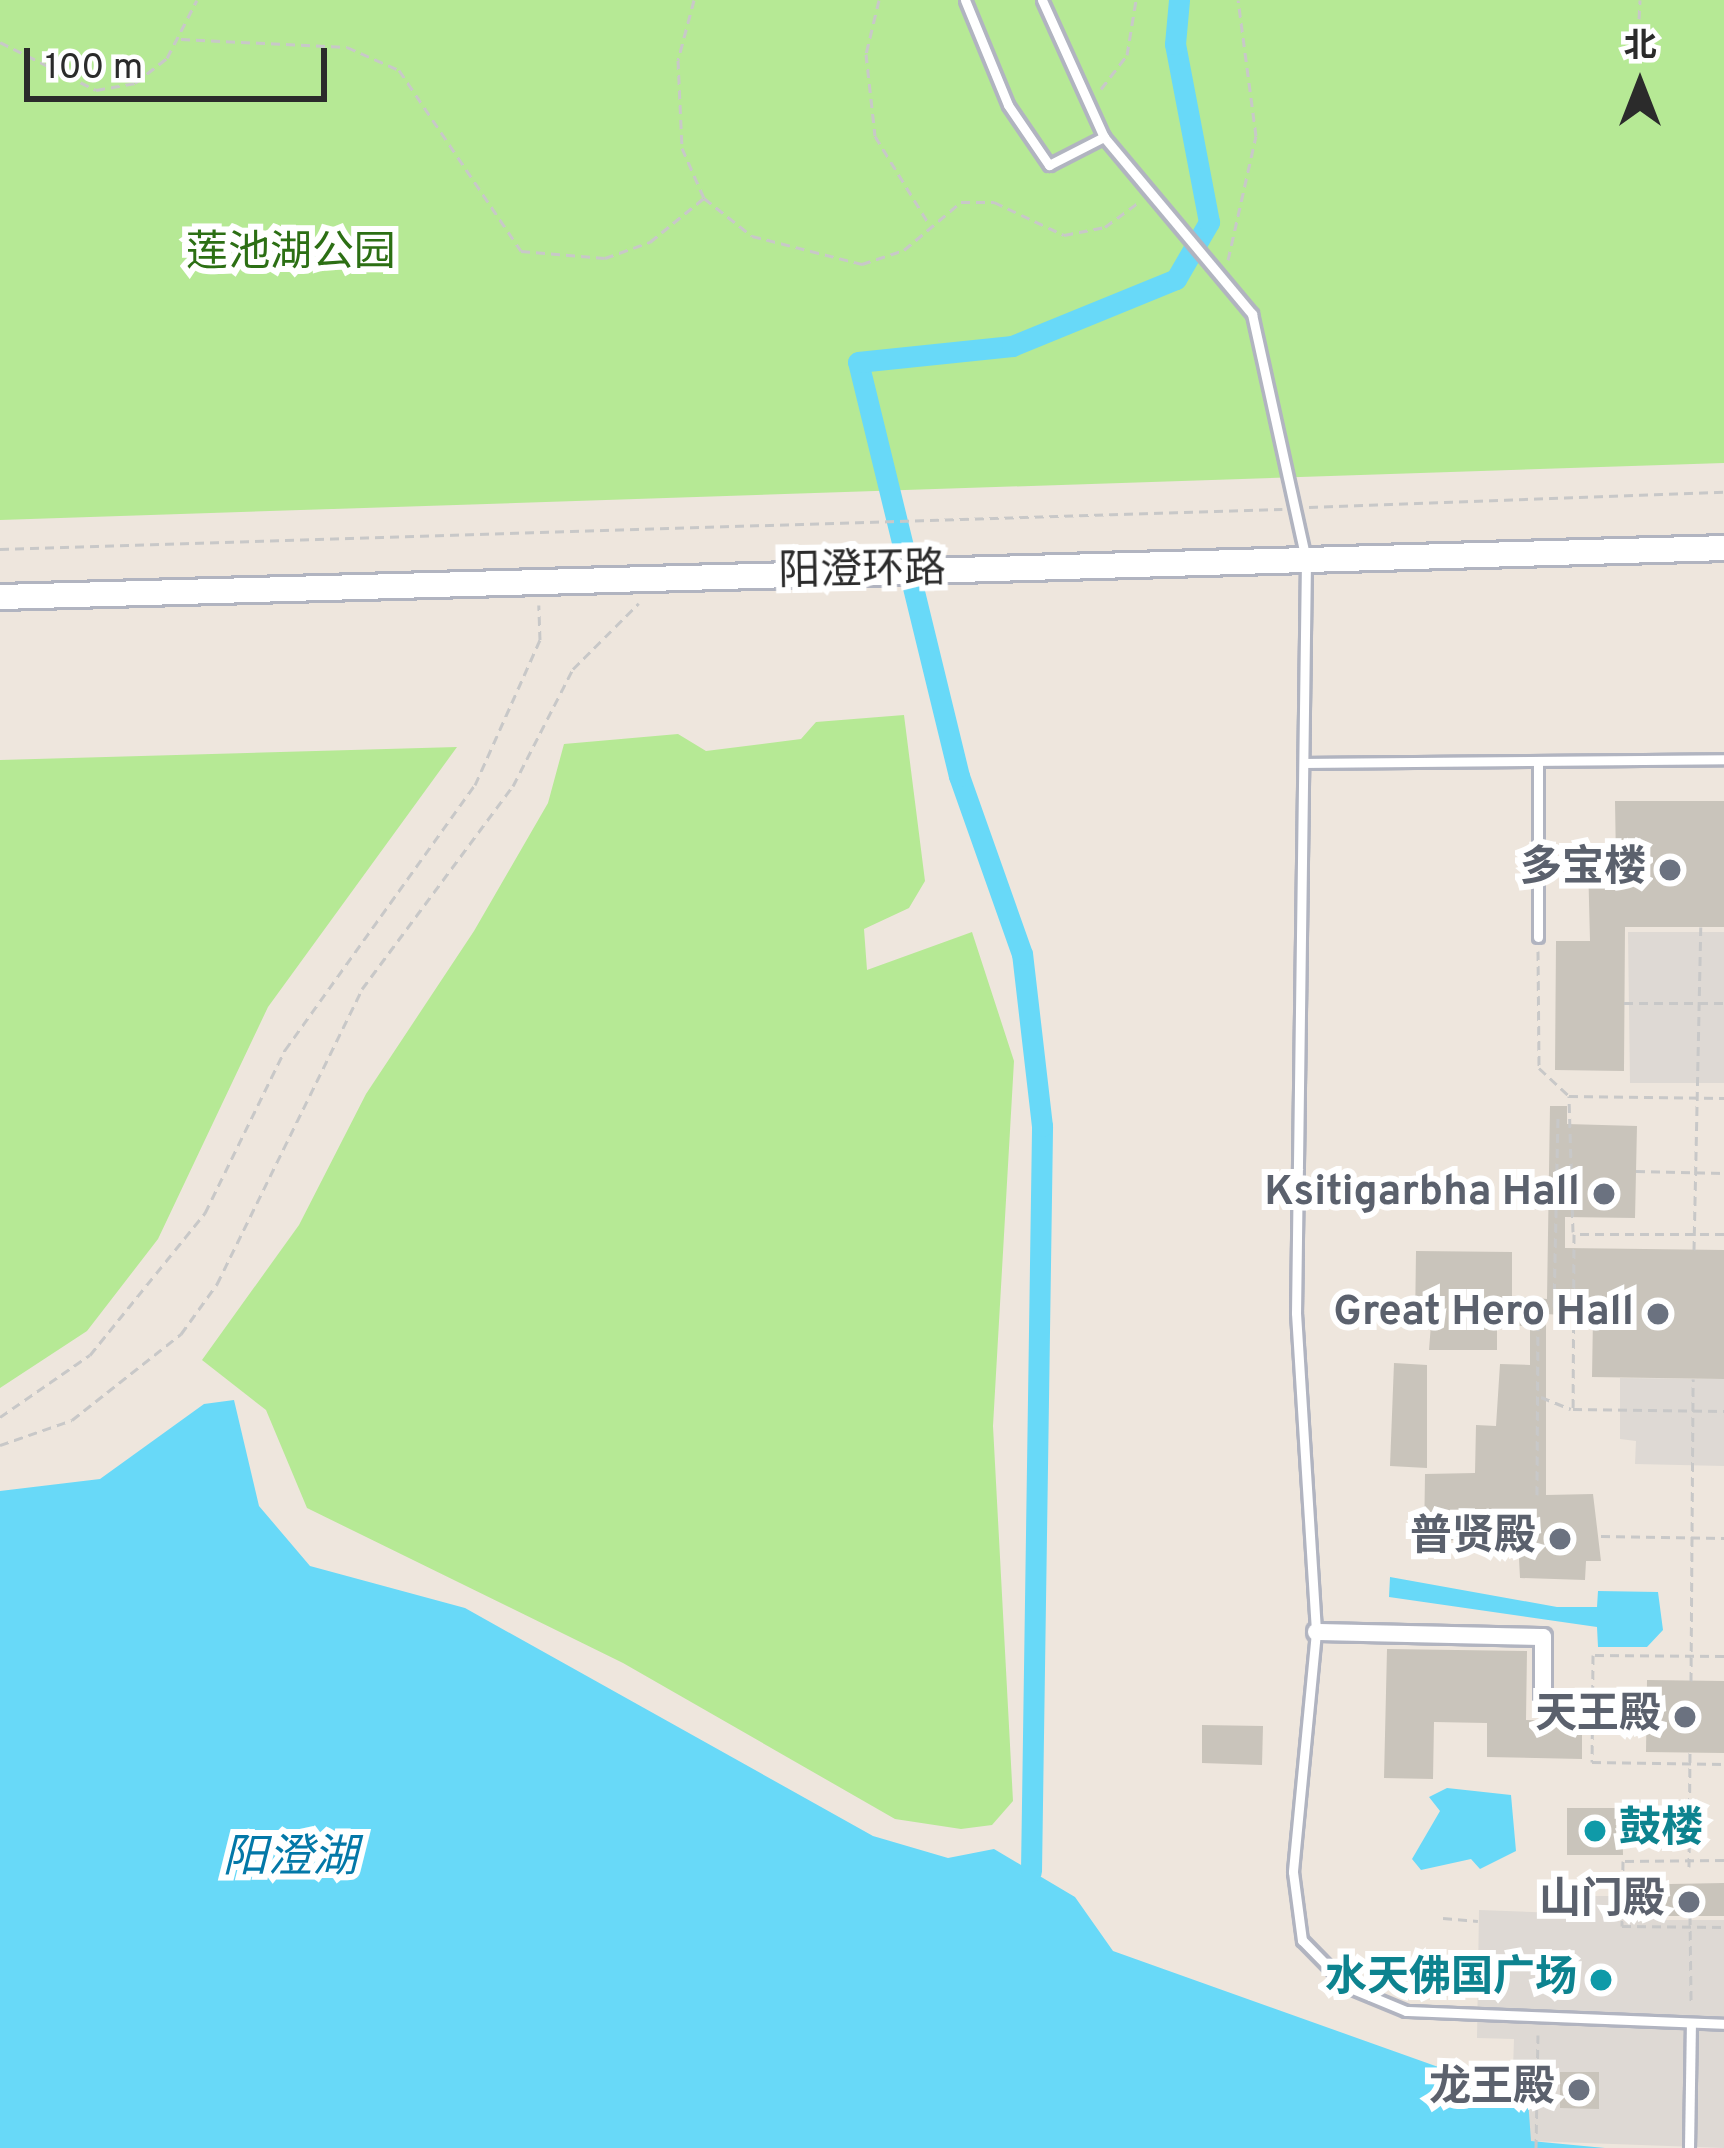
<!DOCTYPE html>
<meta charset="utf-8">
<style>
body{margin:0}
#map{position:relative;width:1724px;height:2148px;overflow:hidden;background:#eee6dd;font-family:Overpass,"Noto Sans SC",sans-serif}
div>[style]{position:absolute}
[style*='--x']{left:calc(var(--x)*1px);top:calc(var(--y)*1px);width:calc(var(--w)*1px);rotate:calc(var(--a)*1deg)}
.green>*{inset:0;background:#b6e995}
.plaza>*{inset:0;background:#ded9d4}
.water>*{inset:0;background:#68d9f8}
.canal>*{height:21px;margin:-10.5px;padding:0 10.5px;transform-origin:10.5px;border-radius:10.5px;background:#68d9f8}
.building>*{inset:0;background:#c9c4bb}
.path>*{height:3px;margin-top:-1.5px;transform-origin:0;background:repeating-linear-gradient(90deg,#c8c8c8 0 9px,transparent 0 15px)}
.roads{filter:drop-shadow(3px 0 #b1b4c0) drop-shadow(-3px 0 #b1b4c0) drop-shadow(0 3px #b1b4c0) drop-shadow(0 -3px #b1b4c0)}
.service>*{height:9px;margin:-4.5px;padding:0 4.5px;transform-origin:4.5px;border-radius:4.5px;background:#fff}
.minor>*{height:16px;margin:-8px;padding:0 8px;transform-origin:8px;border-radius:8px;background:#fff}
.secondary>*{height:24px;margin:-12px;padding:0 12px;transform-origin:12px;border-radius:12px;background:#fff}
.dots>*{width:33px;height:33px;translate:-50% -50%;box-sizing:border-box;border:6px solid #fff;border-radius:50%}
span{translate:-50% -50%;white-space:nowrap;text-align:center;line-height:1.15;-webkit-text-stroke:12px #fff;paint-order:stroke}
.park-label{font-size:42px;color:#2c6f14}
.street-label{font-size:42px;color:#2b2b2b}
.worship-label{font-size:42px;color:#5b616d;font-weight:700}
.right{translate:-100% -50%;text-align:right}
.culture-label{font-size:42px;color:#0d838f;font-weight:700}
.left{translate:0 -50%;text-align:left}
.water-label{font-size:45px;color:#0378a8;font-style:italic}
.north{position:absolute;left:1580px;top:24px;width:120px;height:120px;-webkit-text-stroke:9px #fff;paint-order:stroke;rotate:0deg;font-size:33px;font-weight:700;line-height:48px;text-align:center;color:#2b2b2b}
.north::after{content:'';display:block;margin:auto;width:42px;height:54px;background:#2b2b2b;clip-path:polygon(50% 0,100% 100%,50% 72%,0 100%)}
.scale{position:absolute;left:24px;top:48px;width:303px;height:54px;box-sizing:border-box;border:6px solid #2b2b2b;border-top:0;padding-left:15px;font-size:36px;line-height:42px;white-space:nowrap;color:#2b2b2b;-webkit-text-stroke:9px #fff;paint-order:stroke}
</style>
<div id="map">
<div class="green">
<i style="clip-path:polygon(0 0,1724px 0,1724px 463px,0 520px)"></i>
<i style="clip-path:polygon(904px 715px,925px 881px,909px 908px,864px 929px,867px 970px,972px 932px,1014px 1061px,993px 1426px,1013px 1801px,992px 1825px,961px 1829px,895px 1819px,623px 1663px,307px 1508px,266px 1410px,202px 1360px,299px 1225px,366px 1094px,474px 931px,548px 803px,564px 744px,678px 734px,706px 751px,801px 739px,816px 722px)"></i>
<i style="clip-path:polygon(457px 747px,268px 1007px,158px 1239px,87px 1331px,0 1388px,0 760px)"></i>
</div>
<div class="plaza">
<i style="clip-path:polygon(1628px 932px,1724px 932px,1724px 1083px,1630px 1083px)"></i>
<i style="clip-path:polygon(1620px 1378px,1724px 1379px,1724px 1466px,1635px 1464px,1636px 1441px,1620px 1439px)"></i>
<i style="clip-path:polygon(1579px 1896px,1654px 1896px,1655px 1920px,1724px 1920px,1724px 2148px,1530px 2141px,1512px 2099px,1514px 2039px,1477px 2038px,1479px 1910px,1561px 1913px)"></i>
</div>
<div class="water">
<i style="clip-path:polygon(234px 1400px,259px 1506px,310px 1566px,465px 1608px,873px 1836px,948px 1858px,994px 1849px,1075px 1897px,1113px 1951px,1528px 2099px,1531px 2141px,1605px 2148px,0 2148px,0 1491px,100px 1479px,204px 1404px)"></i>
<i style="clip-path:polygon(1390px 1577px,1557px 1607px,1597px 1607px,1598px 1591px,1658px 1592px,1663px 1630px,1647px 1647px,1598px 1647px,1597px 1627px,1389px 1597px)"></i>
<i style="clip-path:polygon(1447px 1788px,1511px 1795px,1516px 1851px,1480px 1869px,1471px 1859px,1421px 1870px,1412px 1859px,1440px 1811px,1429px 1797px)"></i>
</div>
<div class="canal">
<i style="--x:1031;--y:1871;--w:745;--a:-89.15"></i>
<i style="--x:1042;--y:1126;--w:173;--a:-96.6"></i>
<i style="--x:1022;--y:954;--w:189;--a:-109.5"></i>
<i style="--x:959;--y:776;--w:426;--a:-103.7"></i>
<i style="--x:858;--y:362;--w:155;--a:-5.9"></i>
<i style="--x:1012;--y:346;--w:177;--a:-22.2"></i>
<i style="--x:1176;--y:279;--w:66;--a:-59.9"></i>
<i style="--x:1209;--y:222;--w:181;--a:-100.8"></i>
<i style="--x:1175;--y:44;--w:44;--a:-84.8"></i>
</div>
<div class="building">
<i style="clip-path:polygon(1615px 801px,1724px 801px,1724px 927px,1625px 927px,1624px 1071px,1555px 1070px,1556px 941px,1590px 941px,1588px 861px,1616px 862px)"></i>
<i style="clip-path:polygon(1550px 1106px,1567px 1106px,1567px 1124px,1637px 1126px,1635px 1218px,1565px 1217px,1565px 1248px,1724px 1250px,1724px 1379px,1592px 1377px,1593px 1317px,1546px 1314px,1546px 1495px,1593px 1494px,1601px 1561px,1586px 1561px,1585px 1580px,1520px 1578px,1518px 1539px,1424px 1541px,1425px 1474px,1475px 1473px,1476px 1425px,1496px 1426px,1500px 1364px,1530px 1365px,1530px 1326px,1497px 1325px,1497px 1350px,1429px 1350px,1431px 1324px,1415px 1325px,1416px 1251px,1512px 1252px,1512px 1296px,1547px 1299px)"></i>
<i style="clip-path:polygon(1394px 1363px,1427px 1365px,1427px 1468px,1390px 1466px)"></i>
<i style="clip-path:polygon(1387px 1649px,1527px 1651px,1526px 1720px,1582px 1721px,1582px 1759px,1487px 1757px,1487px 1723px,1434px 1722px,1433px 1779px,1384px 1778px)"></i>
<i style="clip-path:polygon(1647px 1680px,1724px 1681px,1724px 1753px,1646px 1752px)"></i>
<i style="clip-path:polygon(1202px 1725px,1263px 1726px,1262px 1765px,1202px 1763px)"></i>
<i style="clip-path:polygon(1567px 1808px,1622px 1808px,1623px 1855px,1567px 1855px)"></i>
<i style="clip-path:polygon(1724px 1883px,1724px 1916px,1655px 1916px,1655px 1901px,1616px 1901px,1617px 1885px)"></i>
<i style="clip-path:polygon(1560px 2072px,1599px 2072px,1599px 2109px,1560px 2108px)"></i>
</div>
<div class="path">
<i style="--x:694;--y:0;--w:62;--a:104.9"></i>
<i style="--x:678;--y:60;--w:88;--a:87.4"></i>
<i style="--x:682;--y:148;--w:55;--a:66.3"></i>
<i style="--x:704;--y:198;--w:61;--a:38.4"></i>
<i style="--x:752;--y:236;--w:114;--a:14.3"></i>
<i style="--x:862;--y:264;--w:44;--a:-18.4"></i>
<i style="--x:904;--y:250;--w:75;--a:-40.1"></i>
<i style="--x:961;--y:202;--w:33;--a:0"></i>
<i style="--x:994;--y:202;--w:77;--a:25.2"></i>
<i style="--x:1064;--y:235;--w:42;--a:-11"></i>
<i style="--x:1105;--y:227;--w:42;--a:-36.3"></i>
<i style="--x:879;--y:0;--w:56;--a:103.5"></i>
<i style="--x:866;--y:54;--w:82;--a:83.7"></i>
<i style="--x:875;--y:136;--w:100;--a:58.5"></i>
<i style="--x:1639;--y:19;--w:19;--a:-87"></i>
<i style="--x:181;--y:39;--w:166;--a:2.8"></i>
<i style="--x:347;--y:47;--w:57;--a:23.9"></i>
<i style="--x:399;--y:70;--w:218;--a:56"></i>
<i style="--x:521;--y:251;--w:84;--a:4.8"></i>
<i style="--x:605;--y:258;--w:48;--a:-19.6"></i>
<i style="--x:650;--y:242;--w:70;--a:-39.2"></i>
<i style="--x:0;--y:42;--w:107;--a:26.6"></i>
<i style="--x:96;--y:90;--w:40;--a:-10"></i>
<i style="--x:135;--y:83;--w:41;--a:-38"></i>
<i style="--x:167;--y:58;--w:65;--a:-62.7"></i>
<i style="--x:1101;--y:89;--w:43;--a:-52.6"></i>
<i style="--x:1127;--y:55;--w:56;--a:-80.7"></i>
<i style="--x:1228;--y:260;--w:127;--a:-77.3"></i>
<i style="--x:1256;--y:136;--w:137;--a:-97.5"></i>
<i style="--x:1309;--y:507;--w:415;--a:-2.1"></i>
<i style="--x:0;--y:549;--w:1283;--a:-1.79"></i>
<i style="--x:1538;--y:951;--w:117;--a:89.5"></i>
<i style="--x:1539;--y:1068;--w:41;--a:43"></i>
<i style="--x:1624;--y:1003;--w:100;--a:0"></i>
<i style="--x:1636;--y:1171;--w:88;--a:1.3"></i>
<i style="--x:1573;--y:1232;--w:136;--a:-91.7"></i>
<i style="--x:1569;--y:1096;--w:155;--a:0.7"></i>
<i style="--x:1724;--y:1234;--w:150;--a:180"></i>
<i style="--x:1574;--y:1234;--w:175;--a:90.3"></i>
<i style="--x:1573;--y:1409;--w:151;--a:0.8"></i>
<i style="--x:1694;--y:1250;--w:323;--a:-88.8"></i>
<i style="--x:1541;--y:1397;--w:32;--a:22"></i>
<i style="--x:0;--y:1417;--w:109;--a:-34.6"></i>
<i style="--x:90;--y:1355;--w:183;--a:-51"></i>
<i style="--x:205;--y:1213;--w:182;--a:-63.9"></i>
<i style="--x:285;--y:1050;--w:326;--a:-54.4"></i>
<i style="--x:475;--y:785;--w:159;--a:-65.9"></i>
<i style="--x:540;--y:640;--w:35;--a:-92"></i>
<i style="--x:0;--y:1445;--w:76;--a:-19.1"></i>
<i style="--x:72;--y:1420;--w:139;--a:-38.3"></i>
<i style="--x:181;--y:1334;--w:62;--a:-54.2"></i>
<i style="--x:217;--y:1284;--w:329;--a:-63.8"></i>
<i style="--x:362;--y:989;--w:253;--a:-53.4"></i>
<i style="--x:513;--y:786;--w:131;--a:-62.9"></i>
<i style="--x:573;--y:669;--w:93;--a:-45"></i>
<i style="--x:1537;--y:1495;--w:189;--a:-89.7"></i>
<i style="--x:1538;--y:1306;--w:16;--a:4"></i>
<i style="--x:1554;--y:1307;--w:194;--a:-88.8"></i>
<i style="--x:1601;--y:1536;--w:123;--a:0.9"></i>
<i style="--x:1724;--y:1656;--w:131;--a:-179.6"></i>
<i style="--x:1593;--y:1655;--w:107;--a:90.5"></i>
<i style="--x:1592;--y:1762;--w:132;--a:0.9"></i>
<i style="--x:1691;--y:1681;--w:302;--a:-89.6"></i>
<i style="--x:1724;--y:1860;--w:101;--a:179.4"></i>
<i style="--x:1623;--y:1861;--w:65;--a:90.9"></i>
<i style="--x:1622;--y:1926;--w:102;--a:0.6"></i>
<i style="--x:1689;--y:1867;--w:115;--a:-89.5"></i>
<i style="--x:1690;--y:1916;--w:88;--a:89.3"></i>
<i style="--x:1443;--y:1918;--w:35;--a:5"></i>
<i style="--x:1536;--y:2148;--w:113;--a:-89"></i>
</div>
<div class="roads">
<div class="service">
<i style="--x:965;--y:0;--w:113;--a:67.7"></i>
<i style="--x:1008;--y:105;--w:73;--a:55.7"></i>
<i style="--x:1049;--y:165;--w:62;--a:-27"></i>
<i style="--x:1042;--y:0;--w:150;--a:65.7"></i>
<i style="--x:1104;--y:137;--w:231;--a:50.1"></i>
<i style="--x:1252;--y:314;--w:252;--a:77.6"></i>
<i style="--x:1306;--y:560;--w:753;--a:90.76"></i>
<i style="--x:1296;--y:1313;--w:320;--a:86.4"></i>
<i style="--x:1316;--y:1632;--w:241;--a:95.5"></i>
<i style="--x:1293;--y:1872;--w:69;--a:82.5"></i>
<i style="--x:1302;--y:1940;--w:66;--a:45.6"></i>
<i style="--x:1348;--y:1987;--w:63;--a:22.5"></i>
<i style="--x:1406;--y:2011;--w:318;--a:2.3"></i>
<i style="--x:1538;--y:761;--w:176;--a:90"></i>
<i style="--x:1305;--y:763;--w:419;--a:-0.5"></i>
<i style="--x:1689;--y:2148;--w:124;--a:-89.1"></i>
</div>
<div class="minor">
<i style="--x:1316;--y:1632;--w:227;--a:1.3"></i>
<i style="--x:1543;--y:1637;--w:64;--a:90"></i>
</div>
<div class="secondary">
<i style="--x:888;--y:572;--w:836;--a:-1.64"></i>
<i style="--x:0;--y:597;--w:903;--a:-1.59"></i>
</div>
</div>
<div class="dots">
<i style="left:1670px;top:870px;background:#6b7280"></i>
<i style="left:1604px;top:1194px;background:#6b7280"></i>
<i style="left:1658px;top:1314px;background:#6b7280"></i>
<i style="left:1560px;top:1539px;background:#6b7280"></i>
<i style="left:1685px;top:1717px;background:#6b7280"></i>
<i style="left:1595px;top:1831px;background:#0f9aa8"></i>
<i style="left:1689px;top:1902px;background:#6b7280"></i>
<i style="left:1601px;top:1980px;background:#0f9aa8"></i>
<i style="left:1579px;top:2090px;background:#6b7280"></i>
</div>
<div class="park-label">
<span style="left:291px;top:255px">莲池湖公园</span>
</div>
<div class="street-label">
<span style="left:862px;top:573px;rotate:-1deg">阳澄环路</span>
</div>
<div class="worship-label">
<span class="right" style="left:1646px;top:870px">多宝楼</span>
<span class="right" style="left:1580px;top:1194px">Ksitigarbha Hall</span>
<span class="right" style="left:1634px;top:1314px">Great Hero Hall</span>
<span class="right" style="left:1536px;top:1539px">普贤殿</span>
<span class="right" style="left:1661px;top:1717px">天王殿</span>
<span class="right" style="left:1665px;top:1902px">山门殿</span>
<span class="right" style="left:1555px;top:2090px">龙王殿</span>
</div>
<div class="culture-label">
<span class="left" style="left:1619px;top:1831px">鼓楼</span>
<span class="right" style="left:1577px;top:1980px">水天佛国广场</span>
</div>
<div class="water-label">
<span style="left:290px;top:1860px">阳澄湖</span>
</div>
<div class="north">北</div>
<div class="scale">100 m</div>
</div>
